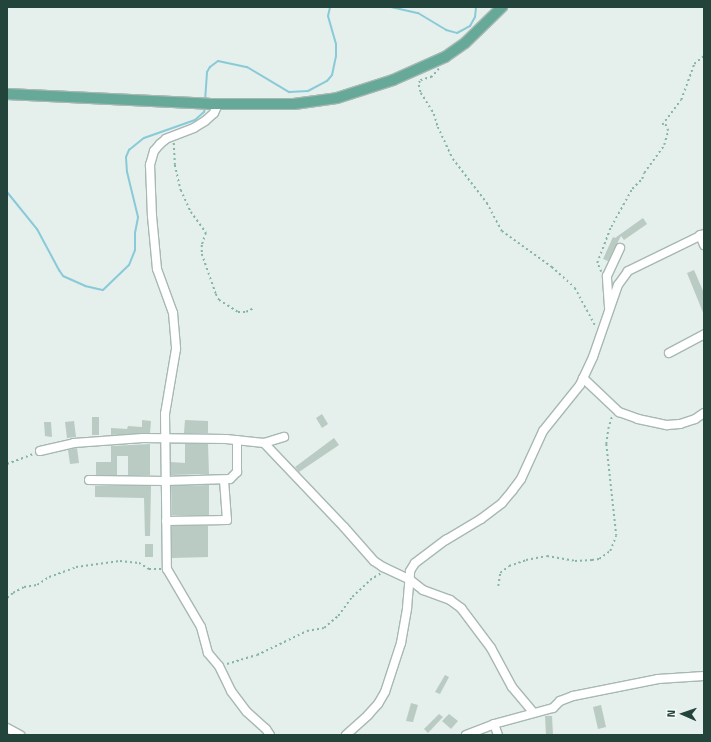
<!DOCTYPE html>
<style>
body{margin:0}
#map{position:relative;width:711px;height:742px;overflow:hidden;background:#e5efeb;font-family:"Titillium Web",sans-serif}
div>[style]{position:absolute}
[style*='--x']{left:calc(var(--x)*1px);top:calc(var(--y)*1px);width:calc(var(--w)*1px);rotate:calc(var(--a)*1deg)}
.stream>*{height:2px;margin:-1px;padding:0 1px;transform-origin:1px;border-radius:1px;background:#89cad8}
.building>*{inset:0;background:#bacbc4}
.path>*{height:1.5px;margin-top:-0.75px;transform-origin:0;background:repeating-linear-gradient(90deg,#83b6a7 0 2px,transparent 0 5px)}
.roads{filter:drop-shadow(1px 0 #a7b8b3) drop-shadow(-1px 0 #a7b8b3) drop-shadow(0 1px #a7b8b3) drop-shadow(0 -1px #a7b8b3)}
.minor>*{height:8px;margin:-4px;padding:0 4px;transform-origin:4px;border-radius:4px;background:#fff}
.major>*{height:10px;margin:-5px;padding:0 5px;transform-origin:5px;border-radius:5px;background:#66a999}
span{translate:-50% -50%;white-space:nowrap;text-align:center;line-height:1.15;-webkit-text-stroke:3px #f6fbf9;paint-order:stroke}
.frame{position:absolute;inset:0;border:8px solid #22443b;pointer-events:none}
.north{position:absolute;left:663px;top:694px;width:40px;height:40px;-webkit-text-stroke:3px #f6fbf9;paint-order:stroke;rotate:272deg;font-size:11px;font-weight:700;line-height:16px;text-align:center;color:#22443b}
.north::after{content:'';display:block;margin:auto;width:14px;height:18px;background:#22443b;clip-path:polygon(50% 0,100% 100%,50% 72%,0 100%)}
</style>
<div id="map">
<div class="stream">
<i style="--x:391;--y:7;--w:28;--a:13"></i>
<i style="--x:418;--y:13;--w:33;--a:31"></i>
<i style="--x:446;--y:30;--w:11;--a:15"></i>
<i style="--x:457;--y:33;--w:15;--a:-28"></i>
<i style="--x:470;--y:26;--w:10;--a:-61"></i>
<i style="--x:475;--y:17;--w:10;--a:-84"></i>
<i style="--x:205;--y:101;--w:29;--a:-86"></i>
<i style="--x:207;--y:72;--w:6;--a:-59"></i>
<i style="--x:210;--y:67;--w:10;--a:-37"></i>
<i style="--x:218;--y:61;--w:30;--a:12"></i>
<i style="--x:247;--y:67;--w:49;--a:30.8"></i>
<i style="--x:289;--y:92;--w:19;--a:-3"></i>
<i style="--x:308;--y:91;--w:21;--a:-28"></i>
<i style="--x:327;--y:81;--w:8;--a:-50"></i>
<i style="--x:332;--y:75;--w:19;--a:-78"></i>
<i style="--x:336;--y:56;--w:12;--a:-90"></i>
<i style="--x:336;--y:44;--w:29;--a:-106"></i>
<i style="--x:328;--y:16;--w:9;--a:-77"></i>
<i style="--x:7;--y:192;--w:48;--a:51"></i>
<i style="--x:37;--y:229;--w:47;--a:61.8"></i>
<i style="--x:59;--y:270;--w:7;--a:56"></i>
<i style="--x:63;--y:276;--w:24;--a:24"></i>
<i style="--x:85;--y:286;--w:18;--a:13"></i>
<i style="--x:103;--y:290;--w:36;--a:-44"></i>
<i style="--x:129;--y:265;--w:16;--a:-68"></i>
<i style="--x:135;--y:250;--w:17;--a:-90"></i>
<i style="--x:135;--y:233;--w:16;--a:-79"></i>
<i style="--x:138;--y:217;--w:46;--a:-103.7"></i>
<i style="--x:127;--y:172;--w:15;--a:-94"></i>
<i style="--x:126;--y:157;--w:8;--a:-67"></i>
<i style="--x:129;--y:150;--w:19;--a:-39"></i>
<i style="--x:144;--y:138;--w:54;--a:-19.4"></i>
<i style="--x:195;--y:120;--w:12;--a:-42"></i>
<i style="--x:204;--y:112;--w:4;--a:-76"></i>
</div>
<div class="building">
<i style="clip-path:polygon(643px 218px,647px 224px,624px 240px,621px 236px,608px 261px,603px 259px,613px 237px,615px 238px)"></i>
<i style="clip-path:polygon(694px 270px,704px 293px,704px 315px,687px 273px)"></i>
<i style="clip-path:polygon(322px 414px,328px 424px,322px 428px,316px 418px)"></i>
<i style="clip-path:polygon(92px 417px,99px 417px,99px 435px,92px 435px)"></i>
<i style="clip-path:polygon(142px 420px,151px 421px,150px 433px,111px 435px,111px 428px,127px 429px,128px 426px,142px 427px)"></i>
<i style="clip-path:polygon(185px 420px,208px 421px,208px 433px,184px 433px)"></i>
<i style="clip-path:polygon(74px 421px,76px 437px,67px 438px,65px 422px)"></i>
<i style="clip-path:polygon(44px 422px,51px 422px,52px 437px,45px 436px)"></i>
<i style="clip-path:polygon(334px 438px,339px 445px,299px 472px,295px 467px)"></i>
<i style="clip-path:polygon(150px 444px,150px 475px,128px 475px,128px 456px,117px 456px,117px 475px,96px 475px,96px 462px,111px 462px,111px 446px)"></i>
<i style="clip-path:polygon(185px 444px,208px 444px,209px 474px,171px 475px,171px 462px,185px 463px)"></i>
<i style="clip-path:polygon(77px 448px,79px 463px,70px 464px,68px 450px)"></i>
<i style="clip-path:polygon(209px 485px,209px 515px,172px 515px,171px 486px)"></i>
<i style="clip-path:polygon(95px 486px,151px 486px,150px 536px,145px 536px,144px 498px,95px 497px)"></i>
<i style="clip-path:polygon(172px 526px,208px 526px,208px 557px,172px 558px)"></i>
<i style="clip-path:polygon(145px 544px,153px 544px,153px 557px,145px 557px)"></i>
<i style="clip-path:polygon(445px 675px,449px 677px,440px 694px,435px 692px)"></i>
<i style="clip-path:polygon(411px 703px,418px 705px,413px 722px,406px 721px)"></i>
<i style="clip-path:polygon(601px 705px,606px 727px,598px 729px,593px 707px)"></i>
<i style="clip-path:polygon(439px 714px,443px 717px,428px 733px,424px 729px)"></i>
<i style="clip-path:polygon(449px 714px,458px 721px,451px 729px,442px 721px)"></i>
<i style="clip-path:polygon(545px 716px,552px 716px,553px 735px,546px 735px)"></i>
</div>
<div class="path">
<i style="--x:439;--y:69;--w:11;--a:131"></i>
<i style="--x:432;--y:77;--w:13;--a:162"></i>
<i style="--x:420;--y:81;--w:4;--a:104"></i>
<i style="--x:419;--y:85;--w:8;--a:76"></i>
<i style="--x:421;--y:93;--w:25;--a:58"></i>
<i style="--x:434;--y:114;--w:14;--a:73"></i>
<i style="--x:438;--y:127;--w:35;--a:65"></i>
<i style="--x:453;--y:159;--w:56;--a:52.3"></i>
<i style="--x:487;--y:203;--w:32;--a:62"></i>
<i style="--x:502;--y:231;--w:62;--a:35.8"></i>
<i style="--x:552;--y:267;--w:31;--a:42"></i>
<i style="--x:575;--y:288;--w:44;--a:61.7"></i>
<i style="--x:662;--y:125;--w:31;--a:-53"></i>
<i style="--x:681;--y:100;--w:38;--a:-70"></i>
<i style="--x:694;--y:64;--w:13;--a:-39"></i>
<i style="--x:174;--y:143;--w:22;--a:87"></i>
<i style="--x:175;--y:165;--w:26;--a:77"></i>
<i style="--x:181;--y:190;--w:24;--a:66"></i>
<i style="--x:191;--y:212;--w:26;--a:54"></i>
<i style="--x:206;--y:233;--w:13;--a:108"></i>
<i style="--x:202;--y:245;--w:9;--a:90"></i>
<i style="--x:202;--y:254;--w:42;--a:70.7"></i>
<i style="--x:216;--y:294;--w:7;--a:63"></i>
<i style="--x:219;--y:300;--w:22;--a:32"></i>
<i style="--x:238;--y:312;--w:8;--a:0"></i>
<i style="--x:246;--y:312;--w:9;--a:-27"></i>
<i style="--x:601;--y:272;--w:10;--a:-114"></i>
<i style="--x:597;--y:263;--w:39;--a:-69"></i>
<i style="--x:611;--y:227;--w:43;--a:-61.1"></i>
<i style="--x:632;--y:189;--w:14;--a:-45"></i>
<i style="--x:642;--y:179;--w:6;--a:-72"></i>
<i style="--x:644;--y:173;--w:34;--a:-54"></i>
<i style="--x:664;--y:145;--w:15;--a:-74"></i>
<i style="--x:668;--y:131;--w:10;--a:-114"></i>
<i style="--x:7;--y:464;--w:28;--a:-21"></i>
<i style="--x:498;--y:586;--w:13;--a:-81"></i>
<i style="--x:500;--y:573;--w:11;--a:-38"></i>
<i style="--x:509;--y:566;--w:18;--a:-19"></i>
<i style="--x:526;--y:560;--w:21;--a:-11"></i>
<i style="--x:547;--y:556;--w:28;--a:10"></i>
<i style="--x:575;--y:561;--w:17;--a:-3"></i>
<i style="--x:592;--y:560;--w:7;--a:-8"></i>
<i style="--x:599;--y:559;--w:14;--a:-36"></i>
<i style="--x:610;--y:551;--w:16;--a:-68"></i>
<i style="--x:616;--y:536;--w:93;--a:-96.2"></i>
<i style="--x:606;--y:444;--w:15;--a:-82"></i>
<i style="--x:608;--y:429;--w:14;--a:-73"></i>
<i style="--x:7;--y:598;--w:8;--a:-40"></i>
<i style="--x:13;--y:593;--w:13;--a:-29"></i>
<i style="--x:24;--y:587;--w:13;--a:-9"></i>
<i style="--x:37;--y:585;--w:14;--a:-34"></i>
<i style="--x:49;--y:577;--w:29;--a:-20"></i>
<i style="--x:76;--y:567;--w:44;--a:-7.8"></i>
<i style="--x:120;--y:561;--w:19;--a:6"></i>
<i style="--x:139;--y:563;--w:12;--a:31"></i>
<i style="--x:149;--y:569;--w:12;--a:0"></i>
<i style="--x:227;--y:664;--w:31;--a:-17"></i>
<i style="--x:257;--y:655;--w:55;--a:-25.6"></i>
<i style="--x:307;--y:631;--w:17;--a:-10"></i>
<i style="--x:324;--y:628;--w:18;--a:-41"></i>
<i style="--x:338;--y:616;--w:24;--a:-54"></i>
<i style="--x:352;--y:597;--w:25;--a:-43"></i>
<i style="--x:370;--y:580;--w:13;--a:-32"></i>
</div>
<div class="roads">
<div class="minor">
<i style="--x:218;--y:104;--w:10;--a:114"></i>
<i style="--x:214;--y:113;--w:12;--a:138"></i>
<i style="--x:205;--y:121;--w:13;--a:148"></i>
<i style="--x:194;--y:128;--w:30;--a:159"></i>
<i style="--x:166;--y:139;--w:8;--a:140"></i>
<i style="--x:160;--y:144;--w:9;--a:131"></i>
<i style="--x:154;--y:151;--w:15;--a:106"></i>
<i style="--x:150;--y:165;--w:51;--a:87.8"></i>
<i style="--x:152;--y:216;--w:53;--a:84.6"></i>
<i style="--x:157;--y:269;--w:47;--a:70"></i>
<i style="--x:173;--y:313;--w:36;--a:85"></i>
<i style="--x:176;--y:349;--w:66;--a:99.6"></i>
<i style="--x:165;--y:414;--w:155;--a:89.3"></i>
<i style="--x:167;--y:569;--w:67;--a:59.6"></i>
<i style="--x:201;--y:627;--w:27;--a:75"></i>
<i style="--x:208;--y:653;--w:17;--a:50"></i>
<i style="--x:219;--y:666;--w:28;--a:64"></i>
<i style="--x:231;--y:691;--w:26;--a:53"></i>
<i style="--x:247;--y:712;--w:25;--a:42"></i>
<i style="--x:266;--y:729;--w:7;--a:56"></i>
<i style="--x:700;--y:235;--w:11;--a:68"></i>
<i style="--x:609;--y:307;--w:31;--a:-94"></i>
<i style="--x:607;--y:276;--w:31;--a:-65"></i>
<i style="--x:669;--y:353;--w:40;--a:-28"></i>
<i style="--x:583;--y:378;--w:50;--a:43.4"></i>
<i style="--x:619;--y:412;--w:20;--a:20"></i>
<i style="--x:638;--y:419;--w:30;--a:12"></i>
<i style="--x:667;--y:425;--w:13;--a:-4"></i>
<i style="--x:680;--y:424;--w:16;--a:-18"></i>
<i style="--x:695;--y:419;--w:11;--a:-34"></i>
<i style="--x:264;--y:443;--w:116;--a:46.4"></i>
<i style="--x:344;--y:527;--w:45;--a:48.6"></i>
<i style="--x:374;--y:561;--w:11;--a:34"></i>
<i style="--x:383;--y:567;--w:29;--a:25"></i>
<i style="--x:409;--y:579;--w:18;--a:38"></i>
<i style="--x:423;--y:590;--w:29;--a:20"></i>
<i style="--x:450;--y:600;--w:14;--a:36"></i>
<i style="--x:461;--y:608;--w:50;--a:53.1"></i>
<i style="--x:491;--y:648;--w:44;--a:61.7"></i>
<i style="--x:512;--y:687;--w:33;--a:50"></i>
<i style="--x:40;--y:451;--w:35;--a:-13"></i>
<i style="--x:74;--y:443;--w:69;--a:-4.1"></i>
<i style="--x:143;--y:438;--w:83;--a:0.7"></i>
<i style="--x:226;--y:439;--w:38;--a:6"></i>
<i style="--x:264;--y:443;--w:21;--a:-17"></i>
<i style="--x:89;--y:480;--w:76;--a:0.8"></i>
<i style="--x:165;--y:481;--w:65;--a:-1.8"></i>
<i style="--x:230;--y:479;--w:10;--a:-45"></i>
<i style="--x:237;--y:472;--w:32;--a:-90"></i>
<i style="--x:166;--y:521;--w:61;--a:-0.9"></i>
<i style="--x:227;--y:520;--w:40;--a:-94.3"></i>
<i style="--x:494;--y:724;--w:12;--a:70"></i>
<i style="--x:7;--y:728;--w:15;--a:28"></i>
<i style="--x:346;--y:735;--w:30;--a:-42"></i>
<i style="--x:368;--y:715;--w:15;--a:-48"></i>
<i style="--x:378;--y:704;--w:14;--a:-60"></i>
<i style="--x:385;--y:692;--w:52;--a:-71.9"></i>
<i style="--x:401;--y:643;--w:36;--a:-80"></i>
<i style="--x:407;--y:608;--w:37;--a:-85"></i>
<i style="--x:410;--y:571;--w:9;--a:-58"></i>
<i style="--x:415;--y:563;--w:39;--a:-37"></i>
<i style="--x:446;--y:540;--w:41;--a:-31"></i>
<i style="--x:481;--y:519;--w:26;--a:-37"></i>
<i style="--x:502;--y:503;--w:16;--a:-50"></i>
<i style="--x:512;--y:491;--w:15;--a:-53"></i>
<i style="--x:521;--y:479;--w:53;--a:-65.4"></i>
<i style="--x:543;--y:431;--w:59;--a:-51.2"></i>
<i style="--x:580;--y:385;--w:31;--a:-65"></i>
<i style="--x:593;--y:357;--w:76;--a:-70.9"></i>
<i style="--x:618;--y:285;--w:17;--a:-54"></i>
<i style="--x:628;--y:271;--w:85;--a:-26"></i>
<i style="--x:466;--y:735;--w:30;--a:-21"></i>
<i style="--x:494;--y:724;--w:61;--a:-15.2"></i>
<i style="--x:553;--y:708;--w:10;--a:-45"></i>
<i style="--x:560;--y:701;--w:14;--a:-21"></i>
<i style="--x:573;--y:696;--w:87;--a:-11.3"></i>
<i style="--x:658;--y:679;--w:46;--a:-3.7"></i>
</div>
<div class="major">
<i style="--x:7;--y:94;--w:202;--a:2.8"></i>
<i style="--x:209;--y:104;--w:85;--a:0"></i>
<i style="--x:294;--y:104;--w:43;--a:-7.9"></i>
<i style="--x:337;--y:98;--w:59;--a:-17.8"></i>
<i style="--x:393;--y:80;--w:57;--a:-23.9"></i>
<i style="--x:445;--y:57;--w:24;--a:-35"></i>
<i style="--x:465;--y:43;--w:52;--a:-44.2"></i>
</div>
</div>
<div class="frame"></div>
<div class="north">N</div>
</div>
